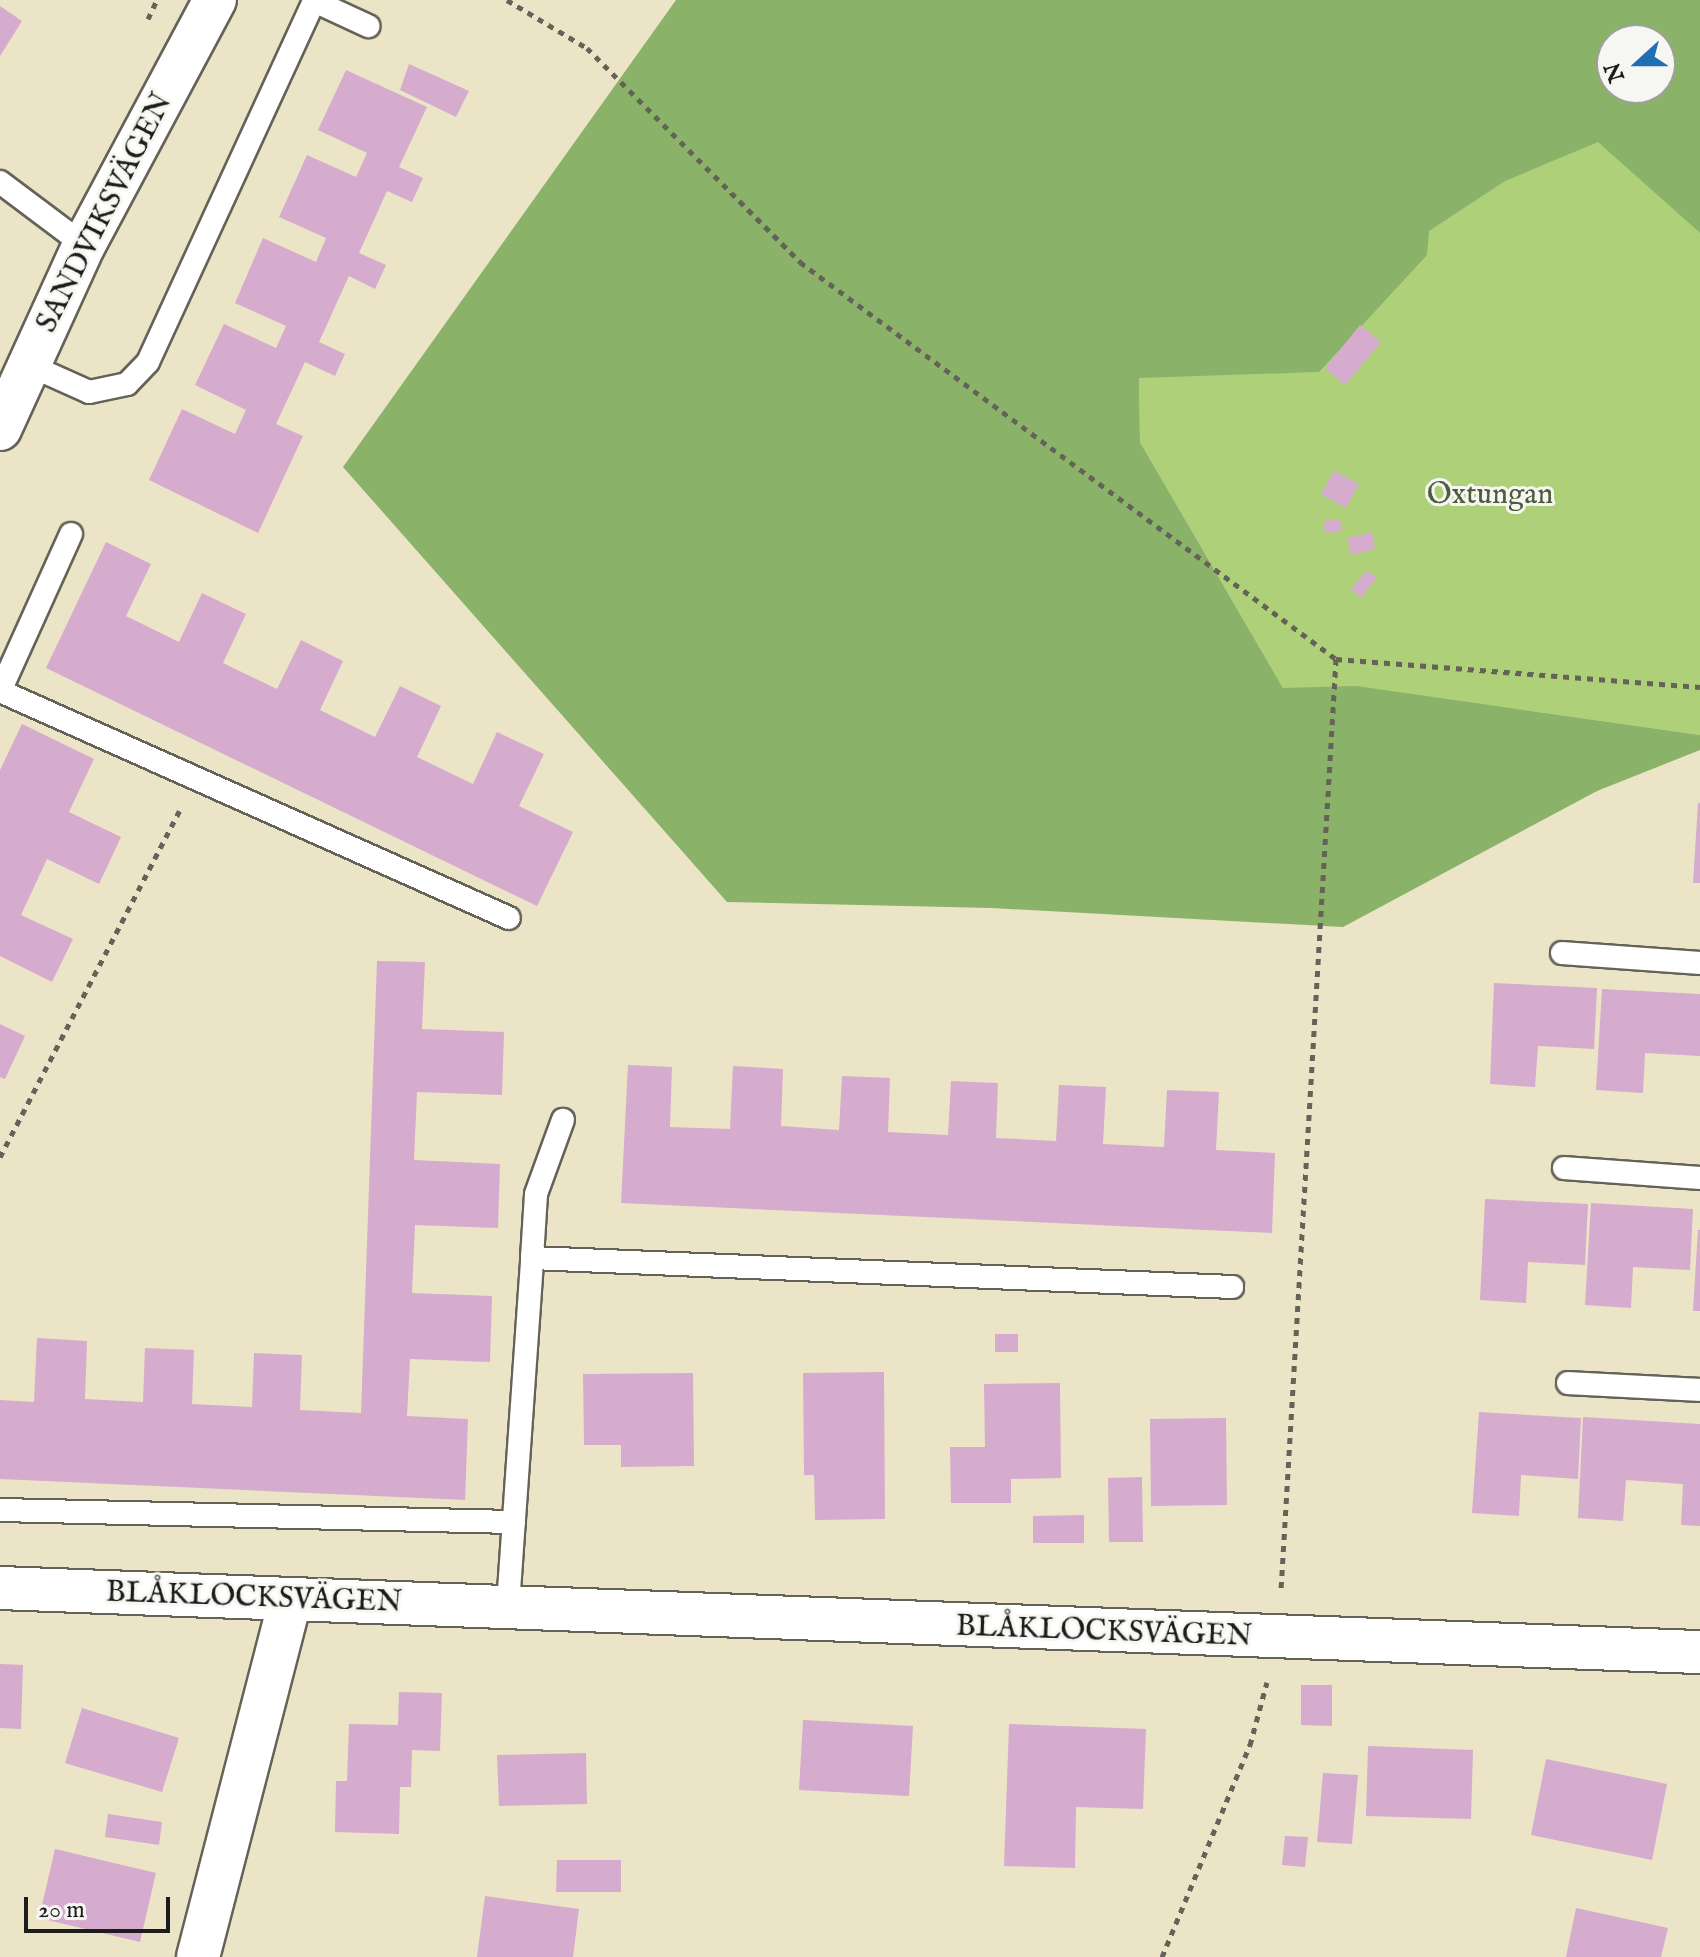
<!DOCTYPE html>
<meta charset="utf-8">
<style>
body{margin:0}
#map{position:relative;width:1700px;height:1957px;overflow:hidden;background:#ece4c7;font-family:"IM FELL English",serif}
div>[style]{position:absolute}
[style*='--x']{left:calc(var(--x)*1px);top:calc(var(--y)*1px);width:calc(var(--w)*1px);rotate:calc(var(--a)*1deg)}
.green>*{inset:0;background:#add079}
.forest>*{inset:0;background:#8ab269}
.building>*{inset:0;background:#d5accd}
.path>*{height:5px;margin-top:-2.5px;transform-origin:0;background:repeating-linear-gradient(90deg,#656258 0 6px,transparent 0 12px)}
.roads{filter:drop-shadow(2px 0 #656258) drop-shadow(-2px 0 #656258) drop-shadow(0 2px #656258) drop-shadow(0 -2px #656258)}
.lane>*{height:22px;margin:-11px;padding:0 11px;transform-origin:11px;border-radius:11px;background:#fff}
.street>*{height:42px;margin:-21px;padding:0 21px;transform-origin:21px;border-radius:21px;background:#fff}
span{translate:-50% -50%;white-space:nowrap;text-align:center;line-height:1.15;-webkit-text-stroke:6px #f6f6f2;paint-order:stroke}
.street-label{font-size:30px;color:#1c1c1c}
.park-label{font-size:30px;color:#4f5b3d}
.north{position:absolute;left:1596px;top:24px;width:80px;height:80px;box-sizing:border-box;background:#f6f6f2;border:2px solid #9f9f9c;border-radius:50%;rotate:249deg;font-size:22px;font-weight:700;line-height:32px;text-align:center;color:#1c1c1c}
.north::after{content:'';display:block;margin:auto;width:28px;height:36px;background:#1f6fb2;clip-path:polygon(50% 0,100% 100%,50% 72%,0 100%)}
.scale{position:absolute;left:24px;top:1897px;width:146px;height:36px;box-sizing:border-box;border:4px solid #1c1c1c;border-top:0;padding-left:10px;font-size:24px;line-height:28px;white-space:nowrap;color:#1c1c1c;-webkit-text-stroke:6px #f6f6f2;paint-order:stroke}
</style>
<div id="map">
<div class="green">
<i style="clip-path:polygon(1599px 141px,1700px 233px,1700px 735px,1524px 710px,1283px 688px,1140px 442px,1139px 377px,1319px 372px,1344px 206px)"></i>
</div>
<div class="forest">
<i style="clip-path:polygon(evenodd,676px 0,1700px 0,1700px 233px,1598px 142px,1505px 181px,1429px 231px,1427px 255px,1319px 372px,1139px 378px,1140px 442px,1283px 688px,1356px 686px,1700px 735px,1700px 750px,1597px 791px,1343px 927px,991px 908px,727px 902px,343px 467px,676px 0,1612px 40px,1660px 40px,1660px 88px,1612px 88px,1612px 40px)"></i>
</div>
<div class="building">
<i style="clip-path:polygon(0 6px,22px 21px,0 56px)"></i>
<i style="clip-path:polygon(409px 64px,469px 91px,456px 117px,400px 90px)"></i>
<i style="clip-path:polygon(346px 70px,427px 107px,399px 167px,423px 178px,412px 202px,387px 191px,359px 253px,386px 265px,375px 289px,349px 276px,319px 342px,345px 354px,335px 376px,305px 362px,276px 424px,303px 436px,258px 533px,149px 480px,182px 409px,235px 434px,246px 410px,195px 385px,224px 324px,276px 348px,286px 326px,235px 303px,263px 238px,316px 262px,326px 238px,279px 217px,307px 155px,356px 177px,367px 153px,318px 130px)"></i>
<i style="clip-path:polygon(1360px 325px,1381px 342px,1345px 385px,1325px 368px)"></i>
<i style="clip-path:polygon(1334px 471px,1359px 484px,1346px 508px,1321px 494px)"></i>
<i style="clip-path:polygon(1340px 519px,1342px 531px,1325px 533px,1324px 521px)"></i>
<i style="clip-path:polygon(1372px 532px,1375px 549px,1351px 555px,1347px 538px)"></i>
<i style="clip-path:polygon(106px 542px,151px 564px,126px 616px,179px 642px,202px 593px,246px 614px,223px 663px,277px 689px,301px 640px,343px 661px,320px 710px,375px 737px,400px 686px,441px 706px,417px 757px,473px 784px,497px 732px,544px 754px,519px 806px,573px 832px,537px 906px,46px 668px)"></i>
<i style="clip-path:polygon(1367px 570px,1377px 578px,1361px 597px,1351px 589px)"></i>
<i style="clip-path:polygon(22px 724px,94px 759px,69px 812px,121px 837px,99px 884px,47px 859px,21px 915px,73px 939px,52px 982px,0 956px,0 770px)"></i>
<i style="clip-path:polygon(1698px 803px,1700px 803px,1700px 883px,1693px 883px)"></i>
<i style="clip-path:polygon(377px 961px,425px 962px,422px 1029px,504px 1032px,502px 1095px,417px 1092px,414px 1160px,500px 1164px,498px 1228px,415px 1225px,412px 1293px,492px 1296px,490px 1362px,410px 1359px,407px 1416px,468px 1419px,465px 1500px,0 1479px,0 1400px,34px 1402px,37px 1338px,87px 1341px,85px 1399px,143px 1402px,145px 1348px,194px 1350px,192px 1404px,252px 1407px,254px 1353px,302px 1355px,300px 1410px,361px 1413px)"></i>
<i style="clip-path:polygon(1494px 983px,1597px 988px,1594px 1049px,1538px 1046px,1535px 1087px,1490px 1084px)"></i>
<i style="clip-path:polygon(1602px 989px,1700px 994px,1700px 1056px,1645px 1053px,1643px 1093px,1596px 1090px)"></i>
<i style="clip-path:polygon(0 1024px,25px 1036px,5px 1079px,0 1077px)"></i>
<i style="clip-path:polygon(628px 1065px,672px 1067px,670px 1127px,730px 1129px,733px 1066px,783px 1069px,781px 1126px,839px 1130px,842px 1076px,890px 1078px,888px 1132px,948px 1135px,951px 1081px,998px 1083px,996px 1138px,1056px 1141px,1059px 1085px,1106px 1087px,1103px 1144px,1164px 1147px,1167px 1090px,1219px 1092px,1216px 1150px,1275px 1153px,1272px 1233px,621px 1203px)"></i>
<i style="clip-path:polygon(1485px 1199px,1588px 1204px,1585px 1265px,1528px 1262px,1526px 1303px,1480px 1300px)"></i>
<i style="clip-path:polygon(1591px 1203px,1693px 1209px,1690px 1270px,1633px 1267px,1631px 1308px,1585px 1305px)"></i>
<i style="clip-path:polygon(1698px 1230px,1700px 1230px,1700px 1311px,1693px 1311px)"></i>
<i style="clip-path:polygon(995px 1334px,1018px 1334px,1018px 1352px,995px 1352px)"></i>
<i style="clip-path:polygon(884px 1372px,885px 1519px,815px 1520px,814px 1475px,804px 1475px,803px 1373px)"></i>
<i style="clip-path:polygon(693px 1373px,694px 1466px,621px 1467px,621px 1445px,584px 1445px,583px 1374px)"></i>
<i style="clip-path:polygon(1060px 1383px,1061px 1478px,1011px 1479px,1011px 1503px,951px 1503px,950px 1447px,985px 1447px,984px 1384px)"></i>
<i style="clip-path:polygon(1479px 1412px,1581px 1418px,1578px 1479px,1521px 1475px,1519px 1516px,1472px 1513px)"></i>
<i style="clip-path:polygon(1583px 1417px,1700px 1424px,1700px 1526px,1681px 1525px,1683px 1484px,1626px 1480px,1623px 1521px,1578px 1518px)"></i>
<i style="clip-path:polygon(1226px 1418px,1227px 1505px,1151px 1506px,1150px 1419px)"></i>
<i style="clip-path:polygon(1142px 1477px,1143px 1542px,1109px 1542px,1108px 1478px)"></i>
<i style="clip-path:polygon(1084px 1515px,1084px 1543px,1033px 1543px,1033px 1516px)"></i>
<i style="clip-path:polygon(0 1664px,23px 1665px,21px 1729px,0 1728px)"></i>
<i style="clip-path:polygon(1301px 1685px,1332px 1685px,1332px 1726px,1301px 1725px)"></i>
<i style="clip-path:polygon(399px 1692px,442px 1693px,440px 1751px,412px 1750px,411px 1787px,400px 1787px,399px 1834px,335px 1832px,336px 1781px,347px 1781px,349px 1724px,398px 1725px)"></i>
<i style="clip-path:polygon(82px 1708px,179px 1738px,162px 1792px,65px 1763px)"></i>
<i style="clip-path:polygon(803px 1720px,913px 1726px,909px 1796px,799px 1790px)"></i>
<i style="clip-path:polygon(1009px 1724px,1146px 1729px,1143px 1809px,1076px 1807px,1075px 1868px,1004px 1866px)"></i>
<i style="clip-path:polygon(1368px 1746px,1473px 1750px,1471px 1819px,1366px 1816px)"></i>
<i style="clip-path:polygon(586px 1753px,587px 1804px,499px 1806px,497px 1755px)"></i>
<i style="clip-path:polygon(1546px 1759px,1667px 1784px,1652px 1860px,1531px 1835px)"></i>
<i style="clip-path:polygon(1323px 1773px,1358px 1775px,1352px 1844px,1317px 1842px)"></i>
<i style="clip-path:polygon(108px 1814px,162px 1822px,159px 1845px,105px 1837px)"></i>
<i style="clip-path:polygon(1285px 1836px,1308px 1837px,1305px 1867px,1282px 1865px)"></i>
<i style="clip-path:polygon(55px 1849px,156px 1873px,140px 1942px,39px 1918px)"></i>
<i style="clip-path:polygon(557px 1860px,621px 1860px,621px 1892px,556px 1892px)"></i>
<i style="clip-path:polygon(485px 1896px,579px 1909px,573px 1957px,477px 1957px)"></i>
<i style="clip-path:polygon(1576px 1908px,1668px 1928px,1661px 1957px,1566px 1957px)"></i>
</div>
<div class="path">
<i style="--x:507;--y:0;--w:93;--a:31"></i>
<i style="--x:587;--y:48;--w:302;--a:45.1"></i>
<i style="--x:800;--y:262;--w:667;--a:36.53"></i>
<i style="--x:1336;--y:659;--w:933;--a:93.38"></i>
<i style="--x:148;--y:19;--w:21;--a:-65"></i>
<i style="--x:1336;--y:659;--w:365;--a:4.4"></i>
<i style="--x:0;--y:1157;--w:390;--a:-62.6"></i>
<i style="--x:1162;--y:1957;--w:230;--a:-67.5"></i>
<i style="--x:1250;--y:1745;--w:65;--a:-74.9"></i>
</div>
<div class="roads">
<div class="lane">
<i style="--x:0;--y:182;--w:105;--a:36.9"></i>
<i style="--x:29;--y:365;--w:66;--a:24.2"></i>
<i style="--x:89;--y:392;--w:39;--a:-12"></i>
<i style="--x:127;--y:384;--w:30;--a:-46"></i>
<i style="--x:148;--y:362;--w:397;--a:-65.3"></i>
<i style="--x:314;--y:1;--w:60;--a:24.8"></i>
<i style="--x:71;--y:534;--w:172;--a:114.3"></i>
<i style="--x:0;--y:691;--w:557;--a:24.04"></i>
<i style="--x:1562;--y:953;--w:138;--a:4.1"></i>
<i style="--x:1564;--y:1168;--w:136;--a:4.2"></i>
<i style="--x:532;--y:1258;--w:64;--a:-86.4"></i>
<i style="--x:536;--y:1194;--w:79;--a:-70"></i>
<i style="--x:1568;--y:1383;--w:132;--a:3"></i>
<i style="--x:0;--y:1510;--w:514;--a:1.34"></i>
<i style="--x:508;--y:1605;--w:348;--a:-86"></i>
<i style="--x:532;--y:1258;--w:701;--a:2.37"></i>
</div>
<div class="street">
<i style="--x:0;--y:429;--w:202;--a:-65.5"></i>
<i style="--x:84;--y:245;--w:278;--a:-61.9"></i>
<i style="--x:0;--y:1588;--w:1701;--a:2.16"></i>
<i style="--x:198;--y:1957;--w:367;--a:-75.5"></i>
</div>
</div>
<div class="street-label">
<span style="left:105px;top:213px;rotate:-63deg">SANDVIKSVÄGEN</span>
<span style="left:254px;top:1598px;rotate:2deg">BLÅKLOCKSVÄGEN</span>
<span style="left:1104px;top:1632px;rotate:2deg">BLÅKLOCKSVÄGEN</span>
</div>
<div class="park-label">
<span style="left:1490px;top:495px">Oxtungan</span>
</div>
<div class="north">N</div>
<div class="scale">20 m</div>
</div>
